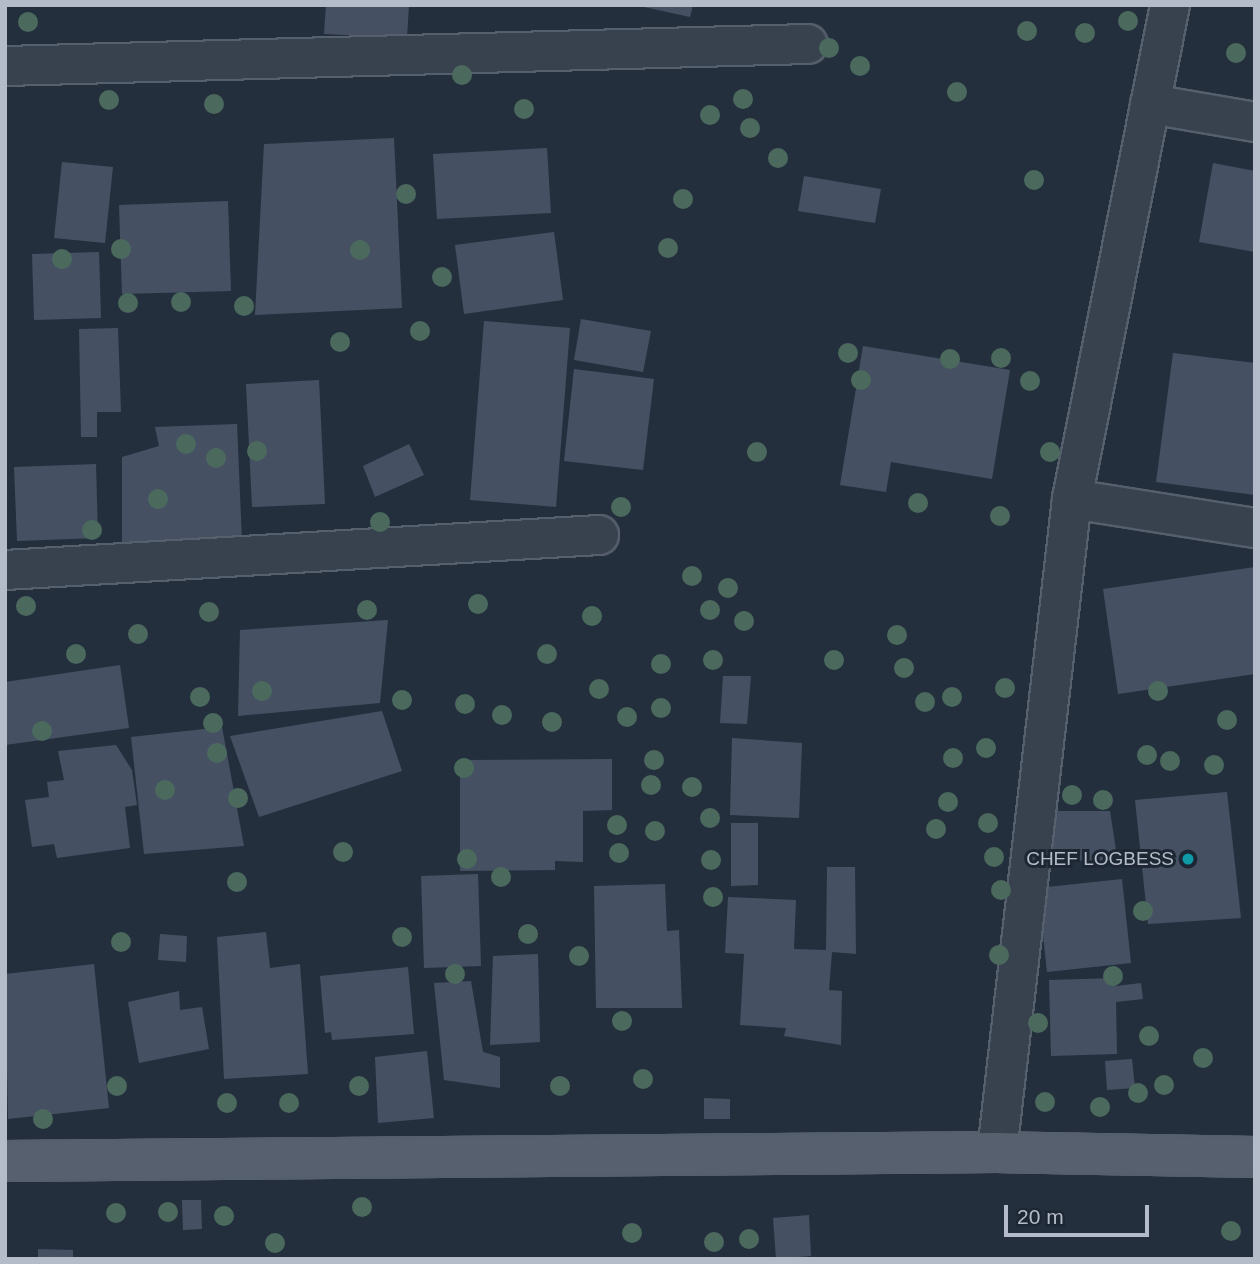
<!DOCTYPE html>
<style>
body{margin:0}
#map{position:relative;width:1260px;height:1264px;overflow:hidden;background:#242f3e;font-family:Arial,sans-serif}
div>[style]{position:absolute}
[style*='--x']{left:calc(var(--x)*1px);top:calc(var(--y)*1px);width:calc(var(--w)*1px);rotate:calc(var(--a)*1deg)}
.building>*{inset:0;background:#455162}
.roads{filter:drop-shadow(2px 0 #565f6c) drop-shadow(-2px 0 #565f6c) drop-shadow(0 2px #565f6c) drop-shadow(0 -2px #565f6c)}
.minor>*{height:38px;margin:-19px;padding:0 19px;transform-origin:19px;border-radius:19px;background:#38414e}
.major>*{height:38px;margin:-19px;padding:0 19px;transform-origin:19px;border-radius:19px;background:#56606e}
.trees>*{width:20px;height:20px;margin:-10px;border-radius:50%;background:#4b6a5d}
.dots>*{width:19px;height:19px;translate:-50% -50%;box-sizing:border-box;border:4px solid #1d2633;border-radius:50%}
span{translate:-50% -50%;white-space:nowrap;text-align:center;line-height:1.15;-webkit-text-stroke:6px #1d2633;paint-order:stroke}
.poi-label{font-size:19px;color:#b4bcc9}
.right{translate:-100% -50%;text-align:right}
.frame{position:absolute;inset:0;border:7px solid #b4bcc9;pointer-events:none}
.scale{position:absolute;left:1004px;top:1205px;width:145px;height:32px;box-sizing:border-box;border:4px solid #b4bcc9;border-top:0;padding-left:9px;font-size:21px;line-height:24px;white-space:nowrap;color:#b4bcc9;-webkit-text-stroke:5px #1d2633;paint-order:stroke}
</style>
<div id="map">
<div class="building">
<i style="clip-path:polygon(326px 5px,409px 5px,407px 38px,324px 34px)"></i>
<i style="clip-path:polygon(635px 5px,693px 5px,690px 17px)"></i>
<i style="clip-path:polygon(394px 138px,402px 308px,255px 315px,264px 144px)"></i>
<i style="clip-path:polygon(547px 148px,551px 213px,437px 219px,433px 154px)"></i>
<i style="clip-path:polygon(62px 162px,113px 167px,105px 243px,54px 238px)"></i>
<i style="clip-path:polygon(1213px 163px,1255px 171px,1255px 252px,1199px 242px)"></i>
<i style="clip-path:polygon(804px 176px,881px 189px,875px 223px,798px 211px)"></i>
<i style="clip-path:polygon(228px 201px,231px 291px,122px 294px,119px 205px)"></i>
<i style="clip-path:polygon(554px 232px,563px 300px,464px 314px,455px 245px)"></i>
<i style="clip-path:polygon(99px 252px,101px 318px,34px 320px,32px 254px)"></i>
<i style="clip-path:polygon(581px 319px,651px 331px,643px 372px,574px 360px)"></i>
<i style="clip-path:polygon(484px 321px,570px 328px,556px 507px,470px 500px)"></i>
<i style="clip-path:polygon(118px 328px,121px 412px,97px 412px,97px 437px,81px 437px,79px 329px)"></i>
<i style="clip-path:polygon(863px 346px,1010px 370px,992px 479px,891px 462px,886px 492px,840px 485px)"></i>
<i style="clip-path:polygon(1173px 353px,1255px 363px,1255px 495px,1156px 482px)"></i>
<i style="clip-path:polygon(574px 369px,654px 379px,643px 470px,564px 461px)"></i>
<i style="clip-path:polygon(319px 380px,325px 504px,252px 507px,246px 384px)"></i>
<i style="clip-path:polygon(237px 424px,242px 541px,122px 544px,122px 457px,159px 446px,155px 427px)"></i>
<i style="clip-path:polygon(409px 444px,424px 475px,375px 497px,363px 466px)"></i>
<i style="clip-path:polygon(96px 464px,98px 538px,17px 541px,14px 467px)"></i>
<i style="clip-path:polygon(1255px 567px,1255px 674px,1118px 694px,1103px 589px)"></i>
<i style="clip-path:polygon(388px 620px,380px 703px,238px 716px,240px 630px)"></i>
<i style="clip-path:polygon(120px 665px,129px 728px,5px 745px,5px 682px)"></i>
<i style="clip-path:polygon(723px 676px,751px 676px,747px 724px,720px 723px)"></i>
<i style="clip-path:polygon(382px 711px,402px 771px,259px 817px,230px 736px)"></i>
<i style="clip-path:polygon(222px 727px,244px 846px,144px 854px,131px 737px)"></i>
<i style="clip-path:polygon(732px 738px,802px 743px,799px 818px,730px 815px)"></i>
<i style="clip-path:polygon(116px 745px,132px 770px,137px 805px,125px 807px,130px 848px,57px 858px,54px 844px,32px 847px,25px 800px,49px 797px,47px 782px,64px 780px,58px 751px)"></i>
<i style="clip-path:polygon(612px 759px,612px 810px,583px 811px,583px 862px,555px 861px,555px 870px,460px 871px,460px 760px)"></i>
<i style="clip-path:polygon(1227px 792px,1241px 918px,1148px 924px,1135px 800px)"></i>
<i style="clip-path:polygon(1041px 811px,1110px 811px,1118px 863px,1039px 858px)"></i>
<i style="clip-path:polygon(731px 823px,758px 823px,758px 885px,731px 886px)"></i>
<i style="clip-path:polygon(827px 867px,855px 867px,856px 954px,832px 952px,829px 990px,842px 991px,841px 1045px,784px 1036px,786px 1028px,740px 1025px,744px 954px,725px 953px,728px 897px,796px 900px,794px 949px,826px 950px)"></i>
<i style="clip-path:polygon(478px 874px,481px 966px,424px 968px,421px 876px)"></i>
<i style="clip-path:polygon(1122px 879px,1131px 963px,1047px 972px,1038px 888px)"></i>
<i style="clip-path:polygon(665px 884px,667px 931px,679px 930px,682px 1008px,596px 1008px,594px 886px)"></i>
<i style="clip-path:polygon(266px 932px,270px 968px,300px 964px,308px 1074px,224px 1079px,217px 937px)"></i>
<i style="clip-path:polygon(160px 934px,187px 936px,186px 962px,158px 960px)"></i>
<i style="clip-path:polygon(538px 954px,540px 1042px,490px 1045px,493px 956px)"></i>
<i style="clip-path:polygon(94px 964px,109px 1108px,8px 1119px,5px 974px)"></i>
<i style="clip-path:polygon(408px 967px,414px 1034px,332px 1040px,331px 1032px,325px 1033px,320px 976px)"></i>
<i style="clip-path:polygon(1116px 978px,1116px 986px,1141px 983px,1143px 999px,1116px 1002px,1117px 1054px,1051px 1056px,1049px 980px)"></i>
<i style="clip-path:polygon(471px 981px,483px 1052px,500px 1057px,500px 1088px,444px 1080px,434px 983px)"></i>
<i style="clip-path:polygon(179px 991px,180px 1010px,202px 1007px,209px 1049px,139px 1063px,128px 1002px)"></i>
<i style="clip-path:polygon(427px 1051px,434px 1118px,378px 1123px,375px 1057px)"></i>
<i style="clip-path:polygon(1132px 1059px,1135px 1088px,1107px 1090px,1105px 1061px)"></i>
<i style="clip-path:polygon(704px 1098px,730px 1099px,730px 1119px,704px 1119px)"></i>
<i style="clip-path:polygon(182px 1200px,201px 1200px,202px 1229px,183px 1230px)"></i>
<i style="clip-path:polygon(809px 1215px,811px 1256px,776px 1259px,773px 1218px)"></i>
<i style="clip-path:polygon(38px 1249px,73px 1250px,73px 1259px,38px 1259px)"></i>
</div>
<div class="roads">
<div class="minor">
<i style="--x:5;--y:66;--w:803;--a:-1.57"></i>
<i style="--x:1150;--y:104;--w:107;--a:9.7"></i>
<i style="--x:1072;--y:499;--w:185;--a:9"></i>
<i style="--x:5;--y:570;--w:595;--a:-3.37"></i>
<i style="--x:997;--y:1152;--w:657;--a:-83.45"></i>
<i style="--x:1072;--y:499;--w:504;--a:-78.78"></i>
</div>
<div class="major">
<i style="--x:5;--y:1161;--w:992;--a:-0.52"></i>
<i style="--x:997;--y:1152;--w:258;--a:1.1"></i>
</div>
</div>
<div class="trees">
<i style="left:1128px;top:21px"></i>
<i style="left:28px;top:22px"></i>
<i style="left:1027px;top:31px"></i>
<i style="left:1085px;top:33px"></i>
<i style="left:829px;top:48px"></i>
<i style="left:1236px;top:53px"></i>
<i style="left:860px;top:66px"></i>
<i style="left:462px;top:75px"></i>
<i style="left:957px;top:92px"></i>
<i style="left:743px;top:99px"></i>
<i style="left:109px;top:100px"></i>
<i style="left:214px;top:104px"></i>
<i style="left:524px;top:109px"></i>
<i style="left:710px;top:115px"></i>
<i style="left:750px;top:128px"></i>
<i style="left:778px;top:158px"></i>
<i style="left:1034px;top:180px"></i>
<i style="left:406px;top:194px"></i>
<i style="left:683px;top:199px"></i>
<i style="left:668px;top:248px"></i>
<i style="left:121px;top:249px"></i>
<i style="left:360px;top:250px"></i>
<i style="left:62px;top:259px"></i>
<i style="left:442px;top:277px"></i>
<i style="left:181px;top:302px"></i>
<i style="left:128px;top:303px"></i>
<i style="left:244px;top:306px"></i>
<i style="left:420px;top:331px"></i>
<i style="left:340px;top:342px"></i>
<i style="left:848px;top:353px"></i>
<i style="left:1001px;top:358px"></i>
<i style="left:950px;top:359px"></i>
<i style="left:861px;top:380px"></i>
<i style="left:1030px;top:381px"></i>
<i style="left:186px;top:444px"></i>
<i style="left:257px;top:451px"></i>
<i style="left:757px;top:452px"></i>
<i style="left:1050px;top:452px"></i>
<i style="left:216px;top:458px"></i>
<i style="left:158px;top:499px"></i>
<i style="left:918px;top:503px"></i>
<i style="left:621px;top:507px"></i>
<i style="left:1000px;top:516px"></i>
<i style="left:380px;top:522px"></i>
<i style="left:92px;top:530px"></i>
<i style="left:692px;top:576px"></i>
<i style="left:728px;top:588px"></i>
<i style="left:478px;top:604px"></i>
<i style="left:26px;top:606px"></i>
<i style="left:367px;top:610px"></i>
<i style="left:710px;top:610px"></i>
<i style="left:209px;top:612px"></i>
<i style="left:592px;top:616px"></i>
<i style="left:744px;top:621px"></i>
<i style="left:138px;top:634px"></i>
<i style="left:897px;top:635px"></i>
<i style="left:76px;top:654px"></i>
<i style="left:547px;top:654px"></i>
<i style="left:713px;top:660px"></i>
<i style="left:834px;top:660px"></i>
<i style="left:661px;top:664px"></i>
<i style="left:904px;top:668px"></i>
<i style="left:1005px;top:688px"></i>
<i style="left:599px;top:689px"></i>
<i style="left:262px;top:691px"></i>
<i style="left:1158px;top:691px"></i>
<i style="left:200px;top:697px"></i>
<i style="left:952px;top:697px"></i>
<i style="left:402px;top:700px"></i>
<i style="left:925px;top:702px"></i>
<i style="left:465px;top:704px"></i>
<i style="left:661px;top:708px"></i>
<i style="left:502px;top:715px"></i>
<i style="left:627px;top:717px"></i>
<i style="left:1227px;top:720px"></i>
<i style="left:552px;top:722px"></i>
<i style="left:213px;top:723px"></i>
<i style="left:42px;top:731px"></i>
<i style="left:986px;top:748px"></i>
<i style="left:217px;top:753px"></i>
<i style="left:1147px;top:755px"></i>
<i style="left:953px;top:758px"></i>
<i style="left:654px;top:760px"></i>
<i style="left:1170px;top:761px"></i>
<i style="left:1214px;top:765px"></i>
<i style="left:464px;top:768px"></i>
<i style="left:651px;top:785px"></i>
<i style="left:692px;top:787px"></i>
<i style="left:165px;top:790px"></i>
<i style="left:1072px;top:795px"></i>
<i style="left:238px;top:798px"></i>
<i style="left:1103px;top:800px"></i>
<i style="left:948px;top:802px"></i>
<i style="left:710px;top:818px"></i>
<i style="left:988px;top:823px"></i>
<i style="left:617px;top:825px"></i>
<i style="left:936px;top:829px"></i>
<i style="left:655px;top:831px"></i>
<i style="left:343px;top:852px"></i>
<i style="left:619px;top:853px"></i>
<i style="left:994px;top:857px"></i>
<i style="left:467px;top:859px"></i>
<i style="left:711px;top:860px"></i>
<i style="left:501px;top:877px"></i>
<i style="left:237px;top:882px"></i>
<i style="left:1001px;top:890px"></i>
<i style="left:713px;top:897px"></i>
<i style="left:1143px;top:911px"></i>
<i style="left:528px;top:934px"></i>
<i style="left:402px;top:937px"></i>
<i style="left:121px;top:942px"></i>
<i style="left:999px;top:955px"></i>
<i style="left:579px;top:956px"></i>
<i style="left:455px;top:974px"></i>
<i style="left:1113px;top:976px"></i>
<i style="left:622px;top:1021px"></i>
<i style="left:1038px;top:1023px"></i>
<i style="left:1149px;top:1036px"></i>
<i style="left:1203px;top:1058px"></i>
<i style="left:643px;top:1079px"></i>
<i style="left:1164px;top:1085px"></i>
<i style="left:117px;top:1086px"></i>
<i style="left:359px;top:1086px"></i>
<i style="left:560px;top:1086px"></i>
<i style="left:1138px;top:1093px"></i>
<i style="left:1045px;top:1102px"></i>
<i style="left:227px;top:1103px"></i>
<i style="left:289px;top:1103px"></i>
<i style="left:1100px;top:1107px"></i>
<i style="left:43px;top:1119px"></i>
<i style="left:362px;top:1207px"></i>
<i style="left:168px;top:1212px"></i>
<i style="left:116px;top:1213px"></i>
<i style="left:224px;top:1216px"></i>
<i style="left:1231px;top:1231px"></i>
<i style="left:632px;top:1233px"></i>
<i style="left:749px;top:1239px"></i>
<i style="left:714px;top:1242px"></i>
<i style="left:275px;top:1243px"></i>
</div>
<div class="dots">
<i style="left:1188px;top:859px;background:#0f9aa8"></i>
</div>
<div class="poi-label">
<span class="right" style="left:1174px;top:859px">CHEF LOGBESS</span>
</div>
<div class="frame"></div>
<div class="scale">20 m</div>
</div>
